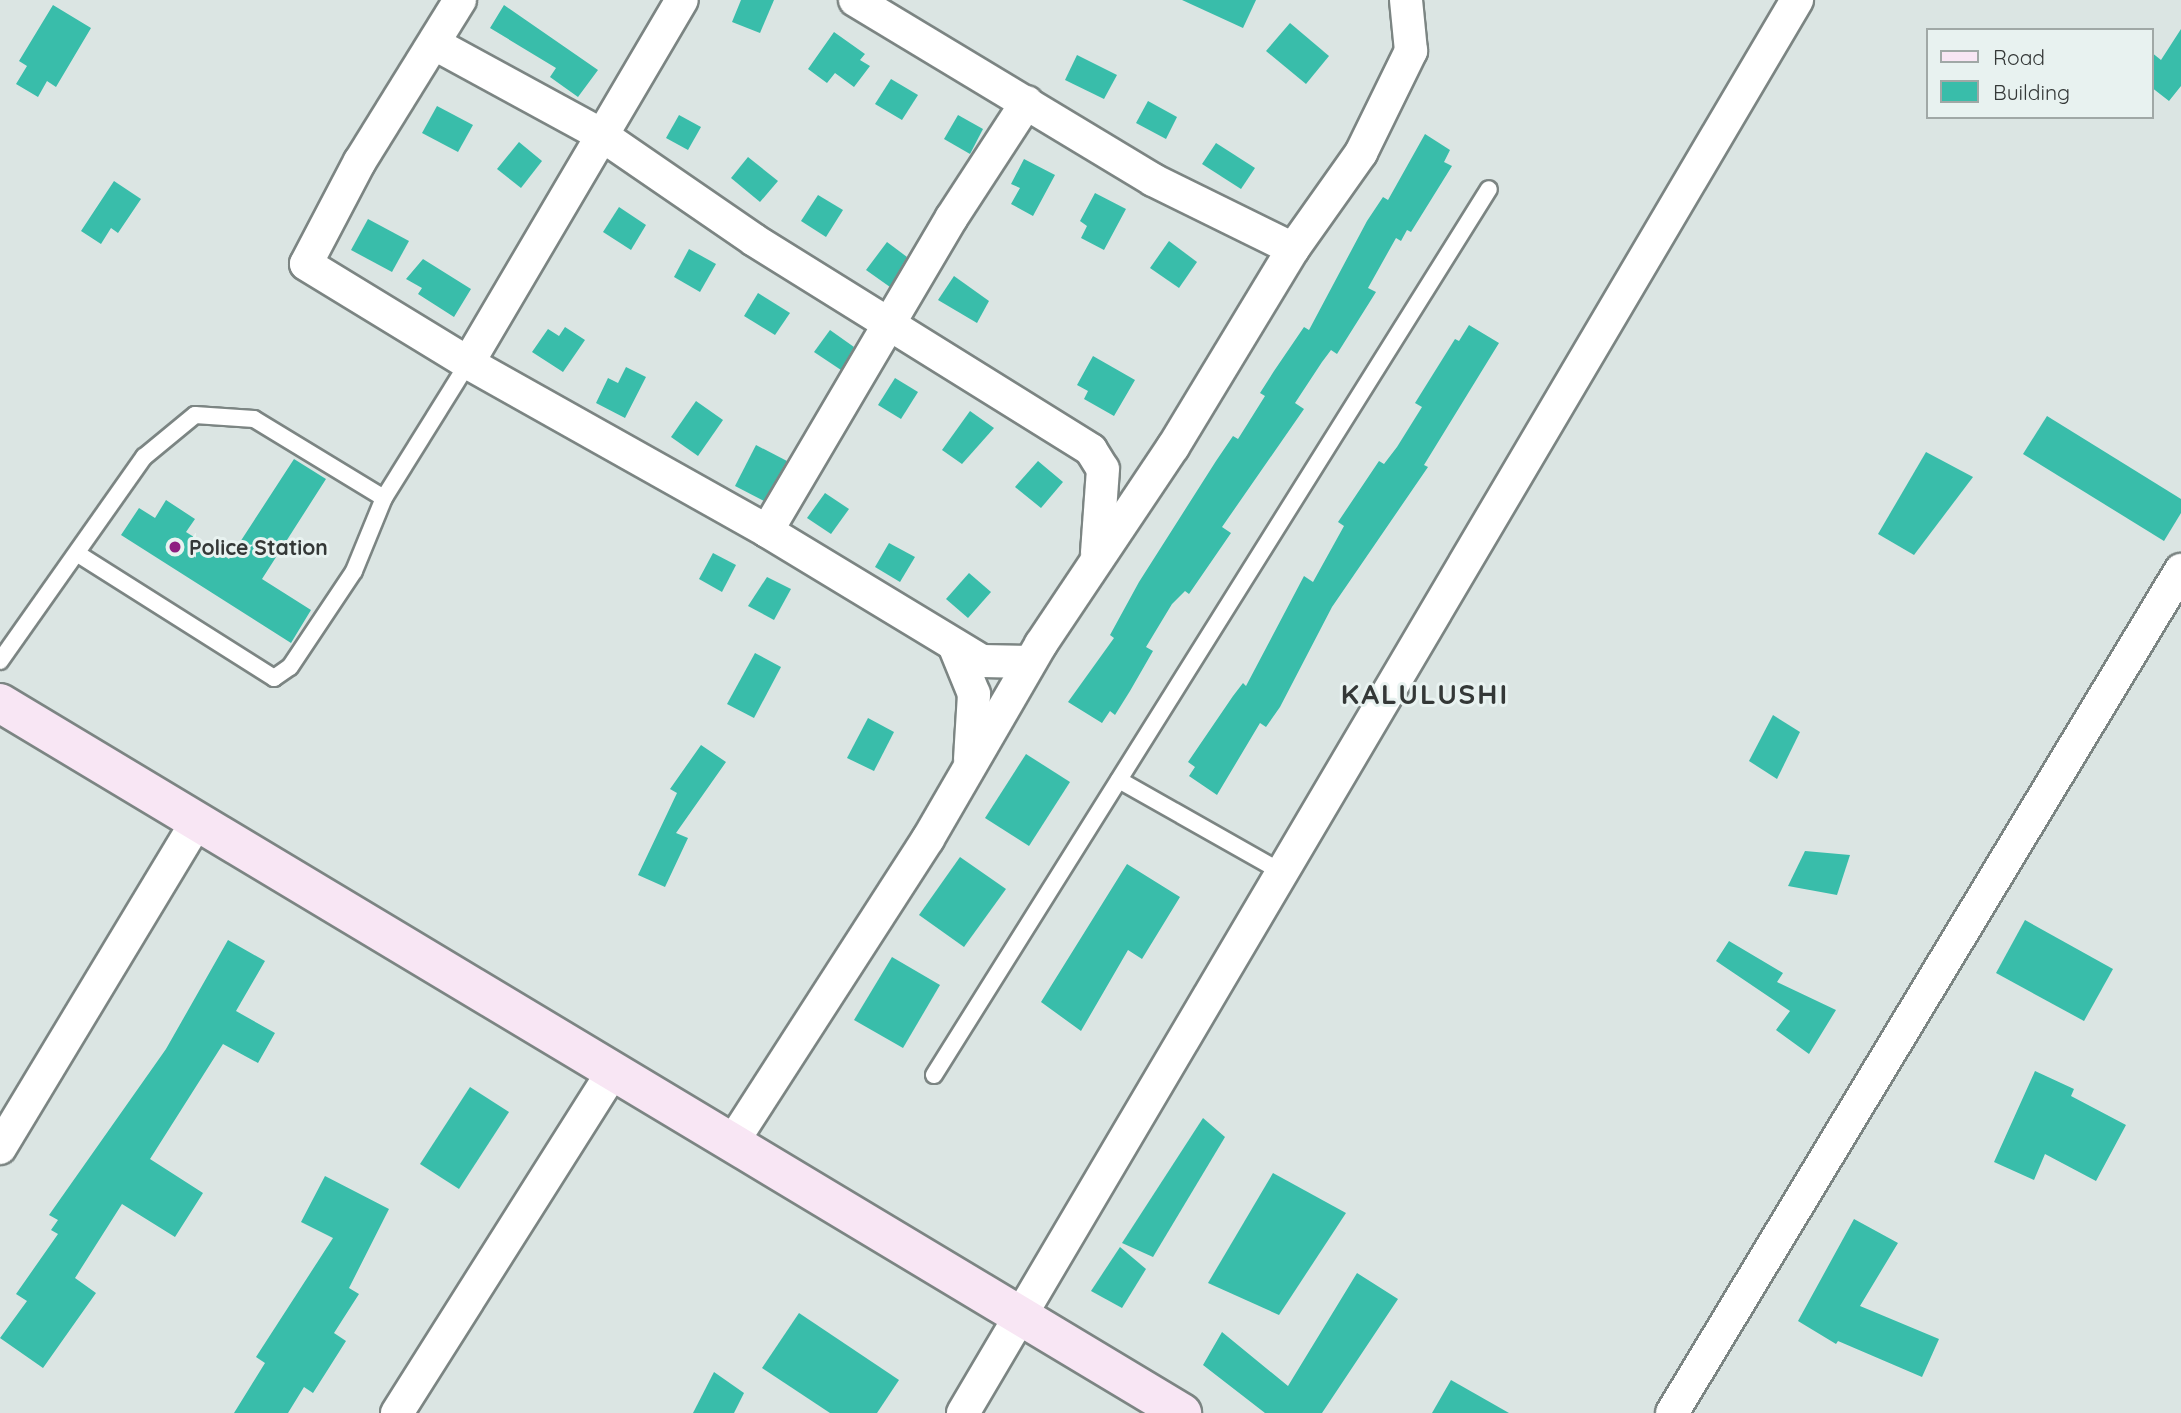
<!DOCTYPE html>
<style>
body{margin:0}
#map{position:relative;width:2181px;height:1413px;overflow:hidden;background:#dbe5e3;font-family:Quicksand,sans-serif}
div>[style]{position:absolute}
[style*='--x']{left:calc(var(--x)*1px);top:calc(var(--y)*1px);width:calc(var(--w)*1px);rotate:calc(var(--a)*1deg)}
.building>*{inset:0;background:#39bdaa}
.roads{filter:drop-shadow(2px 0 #7c8583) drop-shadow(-2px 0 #7c8583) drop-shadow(0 2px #7c8583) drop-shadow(0 -2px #7c8583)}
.lane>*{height:16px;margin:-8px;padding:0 8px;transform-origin:8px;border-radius:8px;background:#fff}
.street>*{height:32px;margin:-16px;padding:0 16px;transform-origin:16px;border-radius:16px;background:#fff}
.secondary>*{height:38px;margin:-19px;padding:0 19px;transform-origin:19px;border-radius:19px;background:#f8e6f4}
.dots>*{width:19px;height:19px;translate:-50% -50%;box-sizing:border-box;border:4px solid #e8f2f0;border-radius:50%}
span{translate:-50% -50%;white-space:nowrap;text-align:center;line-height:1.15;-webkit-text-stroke:6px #e8f2f0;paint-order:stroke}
.poi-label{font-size:21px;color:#343837;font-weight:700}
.left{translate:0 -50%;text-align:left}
.district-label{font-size:28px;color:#343837;font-weight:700;letter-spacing:2px}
.legend{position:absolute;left:1926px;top:28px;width:228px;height:91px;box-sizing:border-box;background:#e8f2f0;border:2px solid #a0a8a6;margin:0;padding:9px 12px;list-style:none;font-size:21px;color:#343837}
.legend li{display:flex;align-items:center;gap:14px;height:35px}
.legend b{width:35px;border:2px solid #a0a8a6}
</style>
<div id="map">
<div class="building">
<i style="clip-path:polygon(741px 0,774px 0,760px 33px,732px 22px)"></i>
<i style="clip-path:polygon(1182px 0,1256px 0,1243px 28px)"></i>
<i style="clip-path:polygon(53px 5px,91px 28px,56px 87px,47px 81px,38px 97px,16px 84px,27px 66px,19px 61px)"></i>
<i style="clip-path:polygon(504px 5px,598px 70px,578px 97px,550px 77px,556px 68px,490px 28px)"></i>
<i style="clip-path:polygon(1290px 23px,1329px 56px,1306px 84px,1266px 51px)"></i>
<i style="clip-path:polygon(2181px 29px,2181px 86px,2169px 101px,2151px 87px,2151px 52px,2161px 60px)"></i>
<i style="clip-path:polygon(834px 32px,865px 54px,860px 60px,870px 66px,854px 87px,835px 73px,827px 83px,808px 69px)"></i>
<i style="clip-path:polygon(1077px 55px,1117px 75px,1104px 99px,1065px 80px)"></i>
<i style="clip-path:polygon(891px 79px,918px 95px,902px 120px,875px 104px)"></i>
<i style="clip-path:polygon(1148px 101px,1177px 117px,1166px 139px,1136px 123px)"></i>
<i style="clip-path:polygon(437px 106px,473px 125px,458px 152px,422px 133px)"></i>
<i style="clip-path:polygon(679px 115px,701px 127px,688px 150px,666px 138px)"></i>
<i style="clip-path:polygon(958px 115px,983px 129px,970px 154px,944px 139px)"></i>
<i style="clip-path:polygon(1425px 134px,1450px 150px,1444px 162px,1452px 166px,1411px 232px,1407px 230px,1401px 241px,1396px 238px,1368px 288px,1376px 292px,1337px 354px,1331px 350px,1322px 362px,1295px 403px,1304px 409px,1222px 527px,1231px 533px,1189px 594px,1185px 591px,1172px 604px,1146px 647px,1153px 651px,1130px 691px,1115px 715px,1110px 711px,1102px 723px,1068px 702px,1114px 638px,1110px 635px,1139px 582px,1216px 461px,1233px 436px,1238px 439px,1265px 396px,1260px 393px,1274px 371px,1304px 327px,1309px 330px,1367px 221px,1383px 197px,1388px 200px)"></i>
<i style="clip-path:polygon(519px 142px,542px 161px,521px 188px,497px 169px)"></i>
<i style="clip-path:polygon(1216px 143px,1255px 168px,1241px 189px,1202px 164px)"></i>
<i style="clip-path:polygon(748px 157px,778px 181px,760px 202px,731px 178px)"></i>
<i style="clip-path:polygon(1024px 159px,1055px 175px,1033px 216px,1011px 204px,1020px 188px,1011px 184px)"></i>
<i style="clip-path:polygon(114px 181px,141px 199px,118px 233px,111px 228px,101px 244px,81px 231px)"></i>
<i style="clip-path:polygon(1095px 193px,1126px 209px,1104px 250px,1081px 238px,1087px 226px,1080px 221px)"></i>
<i style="clip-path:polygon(818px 195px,843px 210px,826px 237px,801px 221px)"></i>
<i style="clip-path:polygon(619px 207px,646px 225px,631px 250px,603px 232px)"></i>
<i style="clip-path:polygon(368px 219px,409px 241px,392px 272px,351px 250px)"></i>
<i style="clip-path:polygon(1169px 241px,1197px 262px,1179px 288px,1150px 268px)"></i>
<i style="clip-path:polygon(887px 242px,907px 257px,890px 287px,866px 270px)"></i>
<i style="clip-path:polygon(689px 249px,716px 264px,700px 292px,674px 277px)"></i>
<i style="clip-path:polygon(423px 259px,471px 289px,454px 317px,418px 294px,422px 288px,406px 279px)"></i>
<i style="clip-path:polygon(954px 276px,989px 301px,977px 323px,938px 300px)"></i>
<i style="clip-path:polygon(758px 293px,790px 313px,775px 335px,744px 316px)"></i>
<i style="clip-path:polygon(1469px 325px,1499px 343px,1424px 465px,1428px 467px,1332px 607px,1280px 707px,1266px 727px,1260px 723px,1217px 795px,1189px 776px,1195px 767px,1188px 762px,1233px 696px,1243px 683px,1246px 686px,1304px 576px,1313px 582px,1344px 526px,1338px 522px,1379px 461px,1384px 464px,1397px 447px,1422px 407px,1415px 403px,1455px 339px,1459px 341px)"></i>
<i style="clip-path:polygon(565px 327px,585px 340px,563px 372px,532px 352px,548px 329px,559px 336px)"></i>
<i style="clip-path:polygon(830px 330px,854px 347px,841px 370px,814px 352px)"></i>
<i style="clip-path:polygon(1093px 356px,1135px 380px,1114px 416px,1084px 399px,1088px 391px,1077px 385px)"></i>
<i style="clip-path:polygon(626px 367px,646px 377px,625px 418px,596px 403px,608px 378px,618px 383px)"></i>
<i style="clip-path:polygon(895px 378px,918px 392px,901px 419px,878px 405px)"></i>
<i style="clip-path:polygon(696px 401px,723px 420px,698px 456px,671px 437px)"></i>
<i style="clip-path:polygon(970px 411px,994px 428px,962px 464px,942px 450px)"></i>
<i style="clip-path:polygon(2047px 416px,2181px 499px,2181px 513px,2164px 541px,2023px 454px)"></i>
<i style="clip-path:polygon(756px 445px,787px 461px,764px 501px,735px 486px)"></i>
<i style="clip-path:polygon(1926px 452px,1973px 477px,1914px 555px,1878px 534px)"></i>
<i style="clip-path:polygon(294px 459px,326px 479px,262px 579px,311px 610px,291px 643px,121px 535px,139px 508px,155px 518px,166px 500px,195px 519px,186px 532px,229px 559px)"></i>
<i style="clip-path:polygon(1038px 461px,1063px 482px,1041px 508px,1015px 487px)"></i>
<i style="clip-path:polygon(825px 493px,849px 509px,831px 534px,807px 518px)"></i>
<i style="clip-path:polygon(889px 543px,915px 557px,900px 582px,875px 567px)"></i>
<i style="clip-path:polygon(713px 553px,736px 565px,722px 592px,699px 579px)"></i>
<i style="clip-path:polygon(969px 573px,991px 592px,968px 618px,946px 599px)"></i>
<i style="clip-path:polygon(767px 577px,791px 589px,774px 620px,748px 606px)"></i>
<i style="clip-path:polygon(755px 653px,781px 667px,754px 718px,727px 704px)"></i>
<i style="clip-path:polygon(1773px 715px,1800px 732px,1777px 779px,1749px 761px)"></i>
<i style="clip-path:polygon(868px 718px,894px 732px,874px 771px,847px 758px)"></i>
<i style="clip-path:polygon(701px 745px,726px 762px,676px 833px,688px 838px,665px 887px,638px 875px,677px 793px,670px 789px)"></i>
<i style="clip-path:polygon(1026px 754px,1070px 782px,1029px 846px,985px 818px)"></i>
<i style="clip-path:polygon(1805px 851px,1850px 855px,1837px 895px,1788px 886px)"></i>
<i style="clip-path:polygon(960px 857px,1006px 889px,964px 947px,919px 915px)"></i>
<i style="clip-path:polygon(1127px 864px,1180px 897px,1142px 959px,1128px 950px,1081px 1031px,1041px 1002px)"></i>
<i style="clip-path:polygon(2025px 920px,2113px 969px,2084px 1021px,1996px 973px)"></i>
<i style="clip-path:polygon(228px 940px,265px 961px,236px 1011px,275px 1033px,258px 1063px,223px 1044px,150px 1159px,203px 1193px,175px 1237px,122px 1204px,75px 1278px,96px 1293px,43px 1368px,0 1338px,27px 1301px,16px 1294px,58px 1234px,51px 1230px,58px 1220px,49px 1215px,166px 1049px)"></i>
<i style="clip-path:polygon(1729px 941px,1783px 973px,1777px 982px,1836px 1010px,1809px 1054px,1776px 1030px,1790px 1011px,1716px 961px)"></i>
<i style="clip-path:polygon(892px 957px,940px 985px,903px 1048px,854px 1020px)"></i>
<i style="clip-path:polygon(2035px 1071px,2074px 1089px,2071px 1096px,2126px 1125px,2096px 1181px,2045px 1154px,2034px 1180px,1994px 1162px)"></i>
<i style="clip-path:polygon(470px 1087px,509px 1112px,459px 1189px,420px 1164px)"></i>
<i style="clip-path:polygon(1203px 1118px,1225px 1137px,1153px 1257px,1122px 1243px)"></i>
<i style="clip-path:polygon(1273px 1173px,1346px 1213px,1279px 1315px,1208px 1283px)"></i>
<i style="clip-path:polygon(325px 1176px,389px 1209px,349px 1288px,359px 1294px,334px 1333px,346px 1341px,313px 1393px,304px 1387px,288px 1413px,234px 1413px,265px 1363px,256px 1357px,333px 1238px,301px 1222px)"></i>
<i style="clip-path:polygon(1854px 1219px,1898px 1243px,1860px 1306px,1939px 1339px,1922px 1377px,1838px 1341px,1836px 1344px,1798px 1321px)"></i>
<i style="clip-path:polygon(1120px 1247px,1146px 1269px,1122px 1308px,1091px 1291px)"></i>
<i style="clip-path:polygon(1357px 1273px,1398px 1299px,1322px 1413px,1265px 1413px,1203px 1365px,1222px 1332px,1288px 1386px)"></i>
<i style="clip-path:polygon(799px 1313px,899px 1380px,877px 1413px,830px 1413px,762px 1368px)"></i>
<i style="clip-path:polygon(714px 1372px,744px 1393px,734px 1413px,693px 1413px)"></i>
<i style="clip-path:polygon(1451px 1380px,1509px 1413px,1432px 1413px)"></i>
</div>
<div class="roads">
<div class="lane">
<i style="--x:78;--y:554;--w:232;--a:32.3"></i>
<i style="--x:274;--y:678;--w:19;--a:-35"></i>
<i style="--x:290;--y:667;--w:115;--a:-56.3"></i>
<i style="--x:354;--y:571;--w:79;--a:-67.7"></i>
<i style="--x:0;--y:661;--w:250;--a:-54.8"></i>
<i style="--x:144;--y:457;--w:66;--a:-39.5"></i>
<i style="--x:195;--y:415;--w:59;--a:3.9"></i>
<i style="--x:254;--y:419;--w:152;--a:31.3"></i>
<i style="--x:384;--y:498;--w:159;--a:-58.1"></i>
<i style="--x:1119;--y:780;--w:185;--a:29.5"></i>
<i style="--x:934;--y:1075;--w:1045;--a:-57.94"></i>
</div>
<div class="street">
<i style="--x:460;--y:0;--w:190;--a:121.8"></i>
<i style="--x:360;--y:161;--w:116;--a:117.7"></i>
<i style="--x:306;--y:264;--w:190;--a:31.4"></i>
<i style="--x:468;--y:363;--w:343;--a:29.3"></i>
<i style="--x:767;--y:531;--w:251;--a:31.2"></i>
<i style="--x:982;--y:661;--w:48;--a:1.2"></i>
<i style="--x:855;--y:0;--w:348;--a:31.1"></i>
<i style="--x:1153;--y:180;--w:156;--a:26.2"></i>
<i style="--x:435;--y:44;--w:188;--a:28.6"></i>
<i style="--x:600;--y:134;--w:187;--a:34.5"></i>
<i style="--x:754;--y:240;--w:397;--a:31.9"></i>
<i style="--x:1091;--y:450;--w:22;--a:58"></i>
<i style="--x:1103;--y:469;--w:84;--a:94.1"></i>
<i style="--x:468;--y:363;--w:421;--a:-59.5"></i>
<i style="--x:767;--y:531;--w:364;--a:-59.5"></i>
<i style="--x:952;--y:217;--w:137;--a:-56.9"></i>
<i style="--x:954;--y:645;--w:53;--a:67.8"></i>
<i style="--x:974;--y:694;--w:65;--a:93.5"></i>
<i style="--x:732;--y:1143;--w:362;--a:-57.2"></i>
<i style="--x:928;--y:839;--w:225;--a:-59.9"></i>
<i style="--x:1041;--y:644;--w:237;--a:-56.2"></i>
<i style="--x:1173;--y:447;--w:232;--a:-58.8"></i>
<i style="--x:1293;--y:249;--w:118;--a:-54.7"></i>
<i style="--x:1361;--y:153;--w:114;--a:-63.9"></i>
<i style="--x:1411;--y:51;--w:51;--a:-95.6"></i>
<i style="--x:0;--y:1148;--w:382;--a:-58.9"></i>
<i style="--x:397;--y:1413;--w:404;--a:-57.7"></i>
<i style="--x:963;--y:1413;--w:1641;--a:-59.45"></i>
<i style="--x:1672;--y:1413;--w:985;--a:-58.88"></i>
</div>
<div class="secondary">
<i style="--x:0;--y:703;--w:1379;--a:30.99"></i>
</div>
</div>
<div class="dots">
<i style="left:175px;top:547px;background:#8e1e80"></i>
</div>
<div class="poi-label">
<span class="left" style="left:189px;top:547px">Police Station</span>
</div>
<div class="district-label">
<span style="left:1425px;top:694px">KALULUSHI</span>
</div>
<ul class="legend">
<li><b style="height:9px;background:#f8e6f4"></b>Road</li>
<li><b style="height:19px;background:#39bdaa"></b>Building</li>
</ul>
</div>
